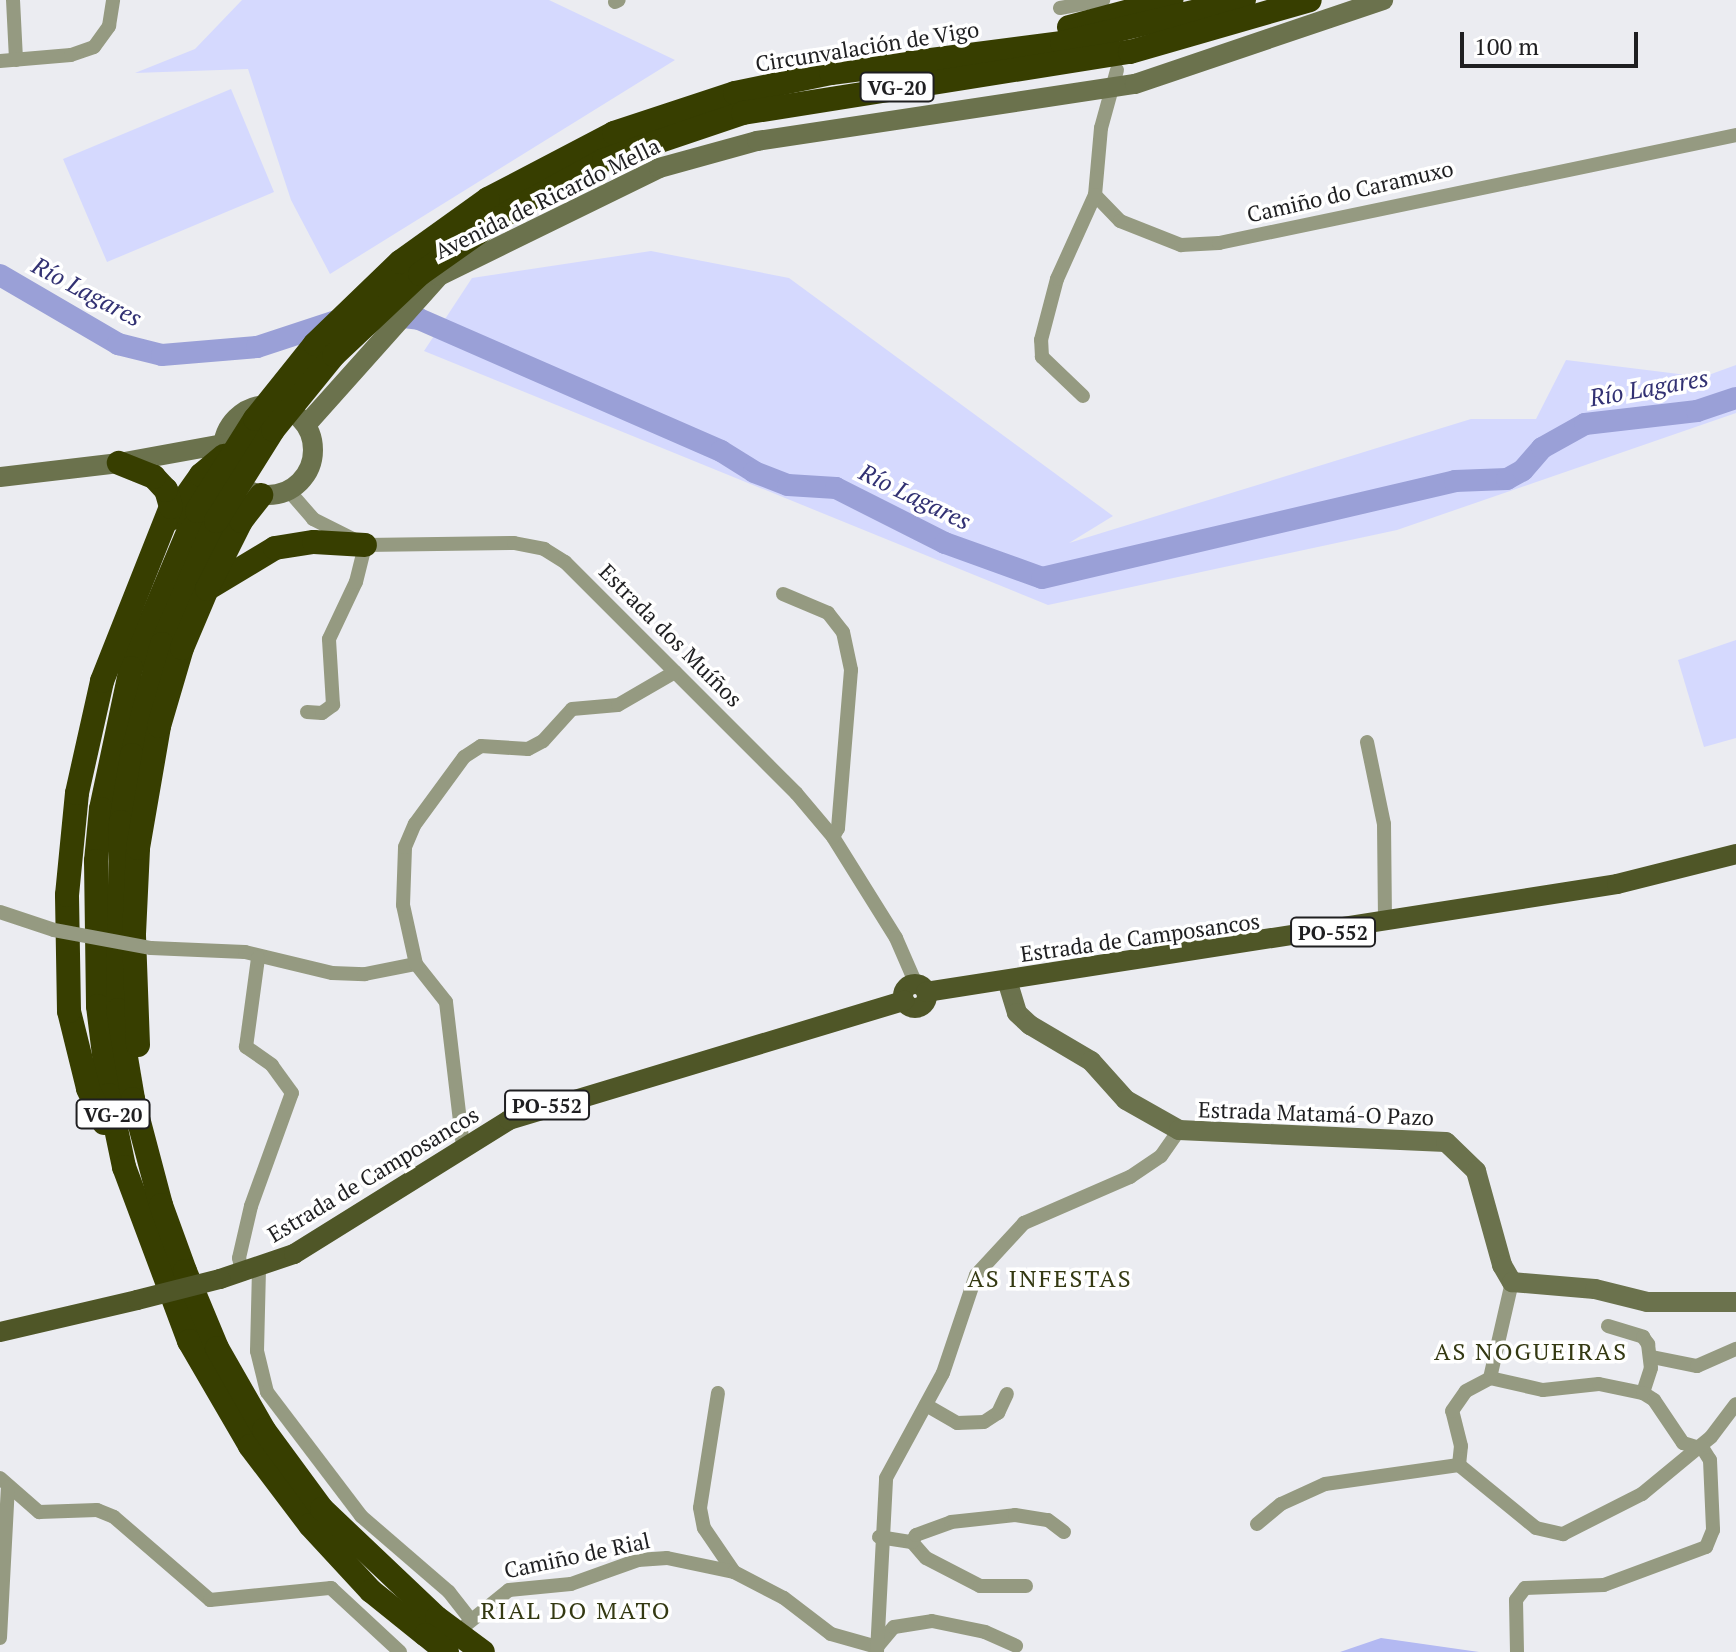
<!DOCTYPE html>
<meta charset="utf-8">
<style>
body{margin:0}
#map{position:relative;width:1736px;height:1652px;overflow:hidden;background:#ebecf1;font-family:"PT Serif",serif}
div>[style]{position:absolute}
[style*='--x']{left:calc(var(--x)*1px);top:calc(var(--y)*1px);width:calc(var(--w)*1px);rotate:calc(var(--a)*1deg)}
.green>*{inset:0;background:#d5d9fe}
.forest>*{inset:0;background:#b3b9f2}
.river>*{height:22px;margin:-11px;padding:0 11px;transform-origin:11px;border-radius:11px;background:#9aa0d7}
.street>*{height:14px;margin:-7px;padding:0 7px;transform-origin:7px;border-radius:7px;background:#959a81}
.secondary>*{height:20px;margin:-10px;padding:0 10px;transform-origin:10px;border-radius:10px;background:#6b724d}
.secondary>.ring{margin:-10px;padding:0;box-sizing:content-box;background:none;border:20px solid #6b724d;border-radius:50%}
.primary>*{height:20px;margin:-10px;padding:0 10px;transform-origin:10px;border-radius:10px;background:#4f5627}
.primary>.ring{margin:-10px;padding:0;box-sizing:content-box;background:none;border:20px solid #4f5627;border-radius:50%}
.highway>*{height:24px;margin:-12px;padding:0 12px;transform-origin:12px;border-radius:12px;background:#373e00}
.street-bridge>*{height:14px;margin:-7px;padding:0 7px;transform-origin:7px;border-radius:7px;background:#959a81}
.primary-bridge>*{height:20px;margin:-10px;padding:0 10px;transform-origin:10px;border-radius:10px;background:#4f5627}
.highway-bridge>*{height:24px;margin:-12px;padding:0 12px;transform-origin:12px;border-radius:12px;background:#373e00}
span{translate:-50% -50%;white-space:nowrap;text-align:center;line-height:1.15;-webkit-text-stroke:7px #fff;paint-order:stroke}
.shield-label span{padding:2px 6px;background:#fff;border:2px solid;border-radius:6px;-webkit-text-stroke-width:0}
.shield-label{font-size:20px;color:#1f1f21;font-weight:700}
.street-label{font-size:22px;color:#1f1f21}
.water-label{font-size:24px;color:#323173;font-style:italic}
.neighbourhood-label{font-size:24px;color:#343912;letter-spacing:2px}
.scale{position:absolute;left:1460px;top:32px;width:178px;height:36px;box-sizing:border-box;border:4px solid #1f1f21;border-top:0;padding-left:10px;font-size:24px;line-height:28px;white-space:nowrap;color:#1f1f21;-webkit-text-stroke:6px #fff;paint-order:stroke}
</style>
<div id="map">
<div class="green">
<i style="clip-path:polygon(242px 0,549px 0,675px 60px,330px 274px,291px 200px,248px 69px,135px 73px,195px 49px)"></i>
<i style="clip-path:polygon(231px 89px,274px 192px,107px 262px,63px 159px)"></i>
<i style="clip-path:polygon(651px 251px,789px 278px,1113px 516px,1069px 543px,1471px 419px,1536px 419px,1566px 360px,1703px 377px,1736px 365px,1736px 413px,1397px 530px,1048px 605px,424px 351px,472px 278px)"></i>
<i style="clip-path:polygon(1736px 640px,1736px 738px,1704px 747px,1678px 660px)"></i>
</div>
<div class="forest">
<i style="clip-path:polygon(1381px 1638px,1479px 1652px,1340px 1652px)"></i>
</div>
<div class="river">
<i style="--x:0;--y:275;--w:137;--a:30.3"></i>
<i style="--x:118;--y:344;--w:45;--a:14"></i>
<i style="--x:162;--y:355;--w:95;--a:-4.8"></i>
<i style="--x:257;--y:347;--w:89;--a:-18.2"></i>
<i style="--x:387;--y:315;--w:32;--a:7"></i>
<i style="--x:419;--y:319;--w:330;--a:23.6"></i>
<i style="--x:721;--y:451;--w:39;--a:32"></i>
<i style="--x:754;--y:472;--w:36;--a:21"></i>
<i style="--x:788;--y:485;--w:48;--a:3.6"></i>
<i style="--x:836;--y:488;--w:122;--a:26.8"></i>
<i style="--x:945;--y:543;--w:103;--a:19.8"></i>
<i style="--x:1042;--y:578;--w:424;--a:-13.2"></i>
<i style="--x:1455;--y:481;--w:52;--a:-2.2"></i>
<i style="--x:1507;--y:479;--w:18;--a:-29"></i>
<i style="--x:1523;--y:470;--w:29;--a:-49"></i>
<i style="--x:1542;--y:448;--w:49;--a:-29.2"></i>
<i style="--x:1585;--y:424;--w:113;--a:-6.6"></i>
<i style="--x:1697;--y:411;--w:41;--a:-18.4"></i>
</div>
<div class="street">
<i style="--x:13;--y:0;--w:60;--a:87.1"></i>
<i style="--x:615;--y:2;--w:4;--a:-27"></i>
<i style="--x:1060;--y:8;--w:44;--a:-10.5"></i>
<i style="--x:0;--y:61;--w:71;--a:-4.8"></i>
<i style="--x:71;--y:55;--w:24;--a:-19"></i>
<i style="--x:94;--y:47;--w:26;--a:-54"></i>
<i style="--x:109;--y:26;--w:26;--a:-81"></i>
<i style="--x:1117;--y:70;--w:60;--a:105.4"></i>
<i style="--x:1101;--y:128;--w:67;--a:95.1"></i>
<i style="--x:1095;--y:195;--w:36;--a:46"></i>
<i style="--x:1120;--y:221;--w:66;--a:21.5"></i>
<i style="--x:1181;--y:245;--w:38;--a:-3"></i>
<i style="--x:1219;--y:243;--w:528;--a:-11.8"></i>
<i style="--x:1083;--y:396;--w:57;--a:-136.4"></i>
<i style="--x:1042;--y:357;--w:17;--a:-93"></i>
<i style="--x:1041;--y:340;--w:63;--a:-75.3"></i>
<i style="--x:1057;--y:279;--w:92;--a:-65.7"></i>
<i style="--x:289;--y:491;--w:37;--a:49"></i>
<i style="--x:313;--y:519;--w:58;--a:26.6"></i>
<i style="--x:365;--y:545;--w:149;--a:-0.8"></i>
<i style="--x:514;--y:543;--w:31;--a:11"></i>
<i style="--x:544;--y:549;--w:25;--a:32"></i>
<i style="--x:565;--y:562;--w:327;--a:45"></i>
<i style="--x:796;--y:793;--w:57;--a:49.9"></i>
<i style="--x:833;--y:837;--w:119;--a:58"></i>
<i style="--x:896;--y:938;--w:50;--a:66.5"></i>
<i style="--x:783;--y:594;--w:49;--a:22.9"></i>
<i style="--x:828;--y:613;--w:24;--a:52"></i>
<i style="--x:843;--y:632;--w:39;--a:78"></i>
<i style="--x:851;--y:670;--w:159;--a:94.7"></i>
<i style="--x:838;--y:828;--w:10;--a:119"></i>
<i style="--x:307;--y:712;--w:15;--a:4"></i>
<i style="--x:322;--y:713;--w:14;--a:-36"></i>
<i style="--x:333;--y:705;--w:66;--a:-93.5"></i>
<i style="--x:329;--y:639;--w:63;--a:-64.7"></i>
<i style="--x:356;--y:582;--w:38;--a:-76"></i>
<i style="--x:1367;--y:742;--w:84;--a:78.3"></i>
<i style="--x:1384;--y:824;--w:99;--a:89.4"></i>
<i style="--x:0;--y:912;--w:57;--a:18.4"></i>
<i style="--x:151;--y:948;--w:94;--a:2.4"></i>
<i style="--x:245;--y:952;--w:89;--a:13.6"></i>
<i style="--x:332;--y:973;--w:33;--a:2"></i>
<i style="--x:365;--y:974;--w:52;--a:-11.1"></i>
<i style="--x:416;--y:964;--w:48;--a:51.7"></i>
<i style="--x:446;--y:1002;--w:145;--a:83.3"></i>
<i style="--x:416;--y:964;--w:60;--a:-102.4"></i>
<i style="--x:403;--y:905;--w:58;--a:-88"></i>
<i style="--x:405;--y:847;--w:25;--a:-67"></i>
<i style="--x:415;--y:824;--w:83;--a:-53.8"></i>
<i style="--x:464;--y:757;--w:20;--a:-33"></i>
<i style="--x:481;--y:746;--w:47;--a:3.7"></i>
<i style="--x:528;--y:749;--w:17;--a:-28"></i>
<i style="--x:543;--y:741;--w:43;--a:-47.8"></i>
<i style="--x:572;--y:709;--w:46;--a:-5"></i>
<i style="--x:618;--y:705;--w:66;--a:-30.1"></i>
<i style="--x:259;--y:1269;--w:82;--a:91.4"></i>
<i style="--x:257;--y:1351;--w:42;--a:76.3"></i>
<i style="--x:267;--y:1392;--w:156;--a:52.8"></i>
<i style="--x:361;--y:1516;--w:116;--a:40.8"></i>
<i style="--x:449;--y:1592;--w:34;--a:52"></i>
<i style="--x:242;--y:1273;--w:15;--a:-101"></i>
<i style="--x:239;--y:1258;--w:53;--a:-77"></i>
<i style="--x:251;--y:1206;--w:120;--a:-70.1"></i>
<i style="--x:292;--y:1093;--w:34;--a:-126"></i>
<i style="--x:272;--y:1065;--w:32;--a:-145"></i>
<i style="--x:246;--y:1047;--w:90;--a:-82.3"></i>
<i style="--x:1608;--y:1326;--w:37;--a:17"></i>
<i style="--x:1643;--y:1337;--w:9;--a:54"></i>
<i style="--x:1648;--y:1344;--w:24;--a:83"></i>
<i style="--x:1651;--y:1368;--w:26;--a:108"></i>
<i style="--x:1652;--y:1357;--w:46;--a:11.3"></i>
<i style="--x:1697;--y:1366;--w:43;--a:-23.6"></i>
<i style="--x:1490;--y:1378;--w:54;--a:12.8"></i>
<i style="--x:1543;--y:1390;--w:56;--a:-6.1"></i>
<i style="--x:1599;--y:1384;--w:45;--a:11.6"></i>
<i style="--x:1643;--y:1393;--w:13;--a:32"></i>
<i style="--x:1654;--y:1400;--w:52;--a:56"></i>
<i style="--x:1683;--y:1443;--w:21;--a:17"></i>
<i style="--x:1703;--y:1449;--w:13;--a:58"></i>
<i style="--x:1710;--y:1460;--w:70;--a:87.5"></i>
<i style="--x:1713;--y:1530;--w:18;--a:112"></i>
<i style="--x:1706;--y:1547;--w:109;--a:159.6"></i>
<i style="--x:1604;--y:1585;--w:79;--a:177.8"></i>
<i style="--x:1525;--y:1588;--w:15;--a:127"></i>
<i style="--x:1516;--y:1600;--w:52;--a:88.9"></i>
<i style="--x:718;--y:1393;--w:116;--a:98.9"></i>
<i style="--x:700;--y:1508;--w:20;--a:79"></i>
<i style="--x:704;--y:1528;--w:53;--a:55.7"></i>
<i style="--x:926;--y:1405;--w:36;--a:30"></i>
<i style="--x:957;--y:1423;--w:27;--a:-2"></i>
<i style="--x:984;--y:1422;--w:17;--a:-33"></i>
<i style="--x:998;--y:1413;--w:21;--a:-65"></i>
<i style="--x:1459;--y:1465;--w:99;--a:39.3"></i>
<i style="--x:1536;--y:1528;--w:28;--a:13"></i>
<i style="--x:1563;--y:1534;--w:89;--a:-26.9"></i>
<i style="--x:1642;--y:1494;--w:89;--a:-39.6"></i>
<i style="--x:1711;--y:1437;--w:41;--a:-52.9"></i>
<i style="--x:1459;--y:1465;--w:19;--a:-84"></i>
<i style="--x:1461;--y:1446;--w:36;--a:-104"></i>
<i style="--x:1452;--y:1411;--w:24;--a:-55"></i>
<i style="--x:1466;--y:1391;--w:27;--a:-28"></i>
<i style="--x:1490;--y:1378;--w:98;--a:-77.1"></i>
<i style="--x:0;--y:1478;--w:52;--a:41.1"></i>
<i style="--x:39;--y:1512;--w:58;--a:-2"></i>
<i style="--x:97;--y:1510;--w:18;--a:22"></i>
<i style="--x:114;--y:1517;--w:127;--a:40.8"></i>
<i style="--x:210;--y:1600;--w:122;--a:-5.7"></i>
<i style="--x:331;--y:1588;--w:94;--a:42.8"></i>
<i style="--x:1257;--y:1524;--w:31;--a:-40"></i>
<i style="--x:1281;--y:1504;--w:48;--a:-24.4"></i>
<i style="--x:1325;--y:1484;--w:135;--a:-8.1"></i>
<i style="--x:879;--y:1537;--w:33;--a:9"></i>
<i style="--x:912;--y:1542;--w:21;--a:49"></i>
<i style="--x:926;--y:1558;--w:61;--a:27.4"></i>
<i style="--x:980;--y:1586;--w:46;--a:0"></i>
<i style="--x:912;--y:1542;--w:8;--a:-60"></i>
<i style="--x:916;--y:1535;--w:37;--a:-20"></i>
<i style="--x:951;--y:1522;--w:64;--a:-6.2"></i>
<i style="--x:1015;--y:1515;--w:33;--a:9"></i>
<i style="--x:1048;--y:1520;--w:20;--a:37"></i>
<i style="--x:467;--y:1624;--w:54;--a:-39"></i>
<i style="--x:509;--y:1590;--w:62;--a:-5.5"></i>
<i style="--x:571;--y:1584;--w:71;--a:-19.7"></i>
<i style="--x:638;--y:1560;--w:29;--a:-4"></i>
<i style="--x:667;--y:1558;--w:68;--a:11.8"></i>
<i style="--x:734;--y:1572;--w:56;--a:27.5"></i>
<i style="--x:784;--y:1598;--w:59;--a:37.5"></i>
<i style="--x:831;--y:1634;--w:48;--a:15.8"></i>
<i style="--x:0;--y:1638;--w:151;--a:-87"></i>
<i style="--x:877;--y:1647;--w:26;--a:-50"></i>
<i style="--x:894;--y:1627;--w:38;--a:-9"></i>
<i style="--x:932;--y:1621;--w:54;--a:11.7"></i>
<i style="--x:985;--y:1632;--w:34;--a:24"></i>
<i style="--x:877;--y:1652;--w:174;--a:-87"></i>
<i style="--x:886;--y:1478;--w:119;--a:-61.5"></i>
<i style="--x:943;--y:1373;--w:103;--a:-71.4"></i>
<i style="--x:976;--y:1275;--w:71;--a:-47.3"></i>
<i style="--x:1024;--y:1223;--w:116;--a:-23.5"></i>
<i style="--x:1130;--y:1177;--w:37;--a:-34"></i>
<i style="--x:1161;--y:1156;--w:32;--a:-55"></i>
</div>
<div class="secondary">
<i class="ring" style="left:223px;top:405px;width:70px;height:70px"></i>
<i style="--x:306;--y:425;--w:200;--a:-48.2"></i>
<i style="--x:439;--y:276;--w:245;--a:-26.1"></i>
<i style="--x:659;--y:168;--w:102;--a:-15.4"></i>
<i style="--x:757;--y:141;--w:382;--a:-8.6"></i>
<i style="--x:1135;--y:84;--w:262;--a:-18.7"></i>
<i style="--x:0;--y:477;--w:120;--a:-6.7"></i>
<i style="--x:119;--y:463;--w:107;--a:-10.3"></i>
<i style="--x:1007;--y:980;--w:34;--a:73"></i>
<i style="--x:1017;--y:1013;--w:18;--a:43"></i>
<i style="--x:1030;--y:1025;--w:71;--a:30.5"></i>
<i style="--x:1091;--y:1061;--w:52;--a:48.1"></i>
<i style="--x:1126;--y:1100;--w:61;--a:29.5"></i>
<i style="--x:1179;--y:1130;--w:267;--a:2.6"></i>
<i style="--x:1446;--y:1142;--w:42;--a:44"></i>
<i style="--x:1476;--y:1171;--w:98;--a:74.5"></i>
<i style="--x:1502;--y:1265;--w:20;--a:60"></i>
<i style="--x:1512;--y:1282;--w:83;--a:4.8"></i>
<i style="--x:1595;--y:1289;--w:54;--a:14"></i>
<i style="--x:1647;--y:1302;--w:89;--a:0"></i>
</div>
<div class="primary">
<i class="ring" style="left:903px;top:984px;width:4px;height:4px"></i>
<i style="--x:926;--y:992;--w:699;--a:-8.88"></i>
<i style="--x:1617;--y:884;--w:123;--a:-14.1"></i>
<i style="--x:220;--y:1279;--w:78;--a:-18.7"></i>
<i style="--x:294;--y:1254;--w:253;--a:-31.9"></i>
<i style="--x:509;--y:1120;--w:413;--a:-16.8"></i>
<i style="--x:0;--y:1332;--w:141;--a:-13.1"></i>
</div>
<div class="highway">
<i style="--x:1069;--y:27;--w:106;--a:-14.8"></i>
<i style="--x:488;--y:199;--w:142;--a:-27.6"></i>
<i style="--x:614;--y:133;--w:127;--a:-18.3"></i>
<i style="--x:735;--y:93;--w:98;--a:-11.8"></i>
<i style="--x:831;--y:73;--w:233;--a:-7.4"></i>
<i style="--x:1062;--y:43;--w:187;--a:-13.3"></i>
<i style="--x:499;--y:218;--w:120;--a:-28.9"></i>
<i style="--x:604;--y:160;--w:147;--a:-18.7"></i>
<i style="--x:743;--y:113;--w:392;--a:-9"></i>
<i style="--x:1130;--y:52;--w:187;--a:-16.1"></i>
<i style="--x:197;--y:511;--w:170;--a:112.8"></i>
<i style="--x:131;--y:668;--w:144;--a:102"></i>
<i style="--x:101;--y:809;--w:52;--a:95.5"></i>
<i style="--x:96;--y:861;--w:145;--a:89.2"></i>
<i style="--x:98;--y:1006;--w:90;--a:83"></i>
<i style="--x:109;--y:1095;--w:74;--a:78.2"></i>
<i style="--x:124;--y:1167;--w:186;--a:69.5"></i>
<i style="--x:189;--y:1341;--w:121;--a:59.8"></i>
<i style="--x:250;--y:1446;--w:99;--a:52.8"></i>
<i style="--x:310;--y:1525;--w:90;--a:47.3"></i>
<i style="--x:371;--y:1591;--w:70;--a:38.7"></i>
<i style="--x:170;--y:519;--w:54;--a:-54.8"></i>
<i style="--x:201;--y:475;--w:30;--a:-40"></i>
<i style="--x:216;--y:521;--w:134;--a:113.7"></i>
<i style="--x:162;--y:644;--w:115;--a:105.1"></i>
<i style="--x:132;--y:755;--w:68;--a:99.3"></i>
<i style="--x:121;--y:822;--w:188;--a:90.9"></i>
<i style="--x:118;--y:1010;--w:90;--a:80.4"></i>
<i style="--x:133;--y:1099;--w:110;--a:75.2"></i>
<i style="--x:161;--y:1205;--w:70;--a:70"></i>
<i style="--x:185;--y:1271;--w:83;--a:67.4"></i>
<i style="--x:217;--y:1348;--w:95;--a:60.2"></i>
<i style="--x:264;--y:1430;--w:98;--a:53.7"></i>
<i style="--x:322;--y:1509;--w:158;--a:43.5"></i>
<i style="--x:207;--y:589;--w:79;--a:-31.1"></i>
<i style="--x:275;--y:548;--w:39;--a:-9"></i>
<i style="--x:314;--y:542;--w:51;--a:3.4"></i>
<i style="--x:138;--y:1045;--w:111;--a:-92.1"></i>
<i style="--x:134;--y:934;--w:86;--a:-87.3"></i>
<i style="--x:138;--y:848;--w:124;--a:-80.2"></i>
<i style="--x:159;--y:726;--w:81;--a:-73.6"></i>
<i style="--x:182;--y:648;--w:64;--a:-67"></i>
<i style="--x:207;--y:589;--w:76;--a:-63.4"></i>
<i style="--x:241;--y:521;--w:33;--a:-52"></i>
<i style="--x:104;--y:1123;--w:38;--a:-115"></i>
<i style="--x:88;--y:1088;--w:79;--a:-103.9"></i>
<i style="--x:69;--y:1011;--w:116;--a:-91"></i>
<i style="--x:67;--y:895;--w:102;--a:-84.4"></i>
<i style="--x:77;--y:793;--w:115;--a:-77.4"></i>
<i style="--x:102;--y:681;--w:187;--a:-68.4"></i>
<i style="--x:171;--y:507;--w:18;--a:-106"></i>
<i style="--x:166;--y:490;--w:18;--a:-133"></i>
<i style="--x:154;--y:477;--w:38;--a:-158"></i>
</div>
<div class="street-bridge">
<i style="--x:54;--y:930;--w:99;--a:10.5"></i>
</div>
<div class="primary-bridge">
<i style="--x:137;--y:1300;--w:86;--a:-14.2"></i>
</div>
<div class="highway-bridge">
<i style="--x:197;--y:511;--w:109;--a:-57.8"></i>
<i style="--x:255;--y:419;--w:96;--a:-51.3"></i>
<i style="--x:315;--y:344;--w:118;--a:-44"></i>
<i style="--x:400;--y:262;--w:108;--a:-35.6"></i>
<i style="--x:216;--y:521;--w:107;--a:-57.9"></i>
<i style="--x:273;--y:430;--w:97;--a:-50.9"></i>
<i style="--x:334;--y:355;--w:118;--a:-43.3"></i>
<i style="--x:420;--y:274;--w:97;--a:-35.3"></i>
<i style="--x:437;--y:1618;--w:57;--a:36.5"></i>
<i style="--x:426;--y:1635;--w:27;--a:39"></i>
</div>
<div class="shield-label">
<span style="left:897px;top:87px">VG-20</span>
<span style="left:1333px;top:932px">PO-552</span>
<span style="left:547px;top:1105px">PO-552</span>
<span style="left:113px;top:1114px">VG-20</span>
</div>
<div class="street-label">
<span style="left:867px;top:46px;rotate:-9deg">Circunvalación de Vigo</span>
<span style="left:1350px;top:191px;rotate:-13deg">Camiño do Caramuxo</span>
<span style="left:547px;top:198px;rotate:-26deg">Avenida de Ricardo Mella</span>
<span style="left:671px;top:635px;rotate:45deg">Estrada dos Muíños</span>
<span style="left:1140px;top:937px;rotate:-8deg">Estrada de Camposancos</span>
<span style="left:1316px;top:1113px;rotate:2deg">Estrada Matamá-O Pazo</span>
<span style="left:373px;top:1174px;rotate:-31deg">Estrada de Camposancos</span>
<span style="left:577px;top:1555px;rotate:-12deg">Camiño de Rial</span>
</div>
<div class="water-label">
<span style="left:87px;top:292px;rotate:28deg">Río Lagares</span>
<span style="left:1649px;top:388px;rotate:-10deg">Río Lagares</span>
<span style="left:915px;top:497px;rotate:26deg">Río Lagares</span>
</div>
<div class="neighbourhood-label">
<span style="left:1050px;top:1279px">AS INFESTAS</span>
<span style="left:1531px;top:1352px">AS NOGUEIRAS</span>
<span style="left:576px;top:1611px">RIAL DO MATO</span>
</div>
<div class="scale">100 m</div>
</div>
